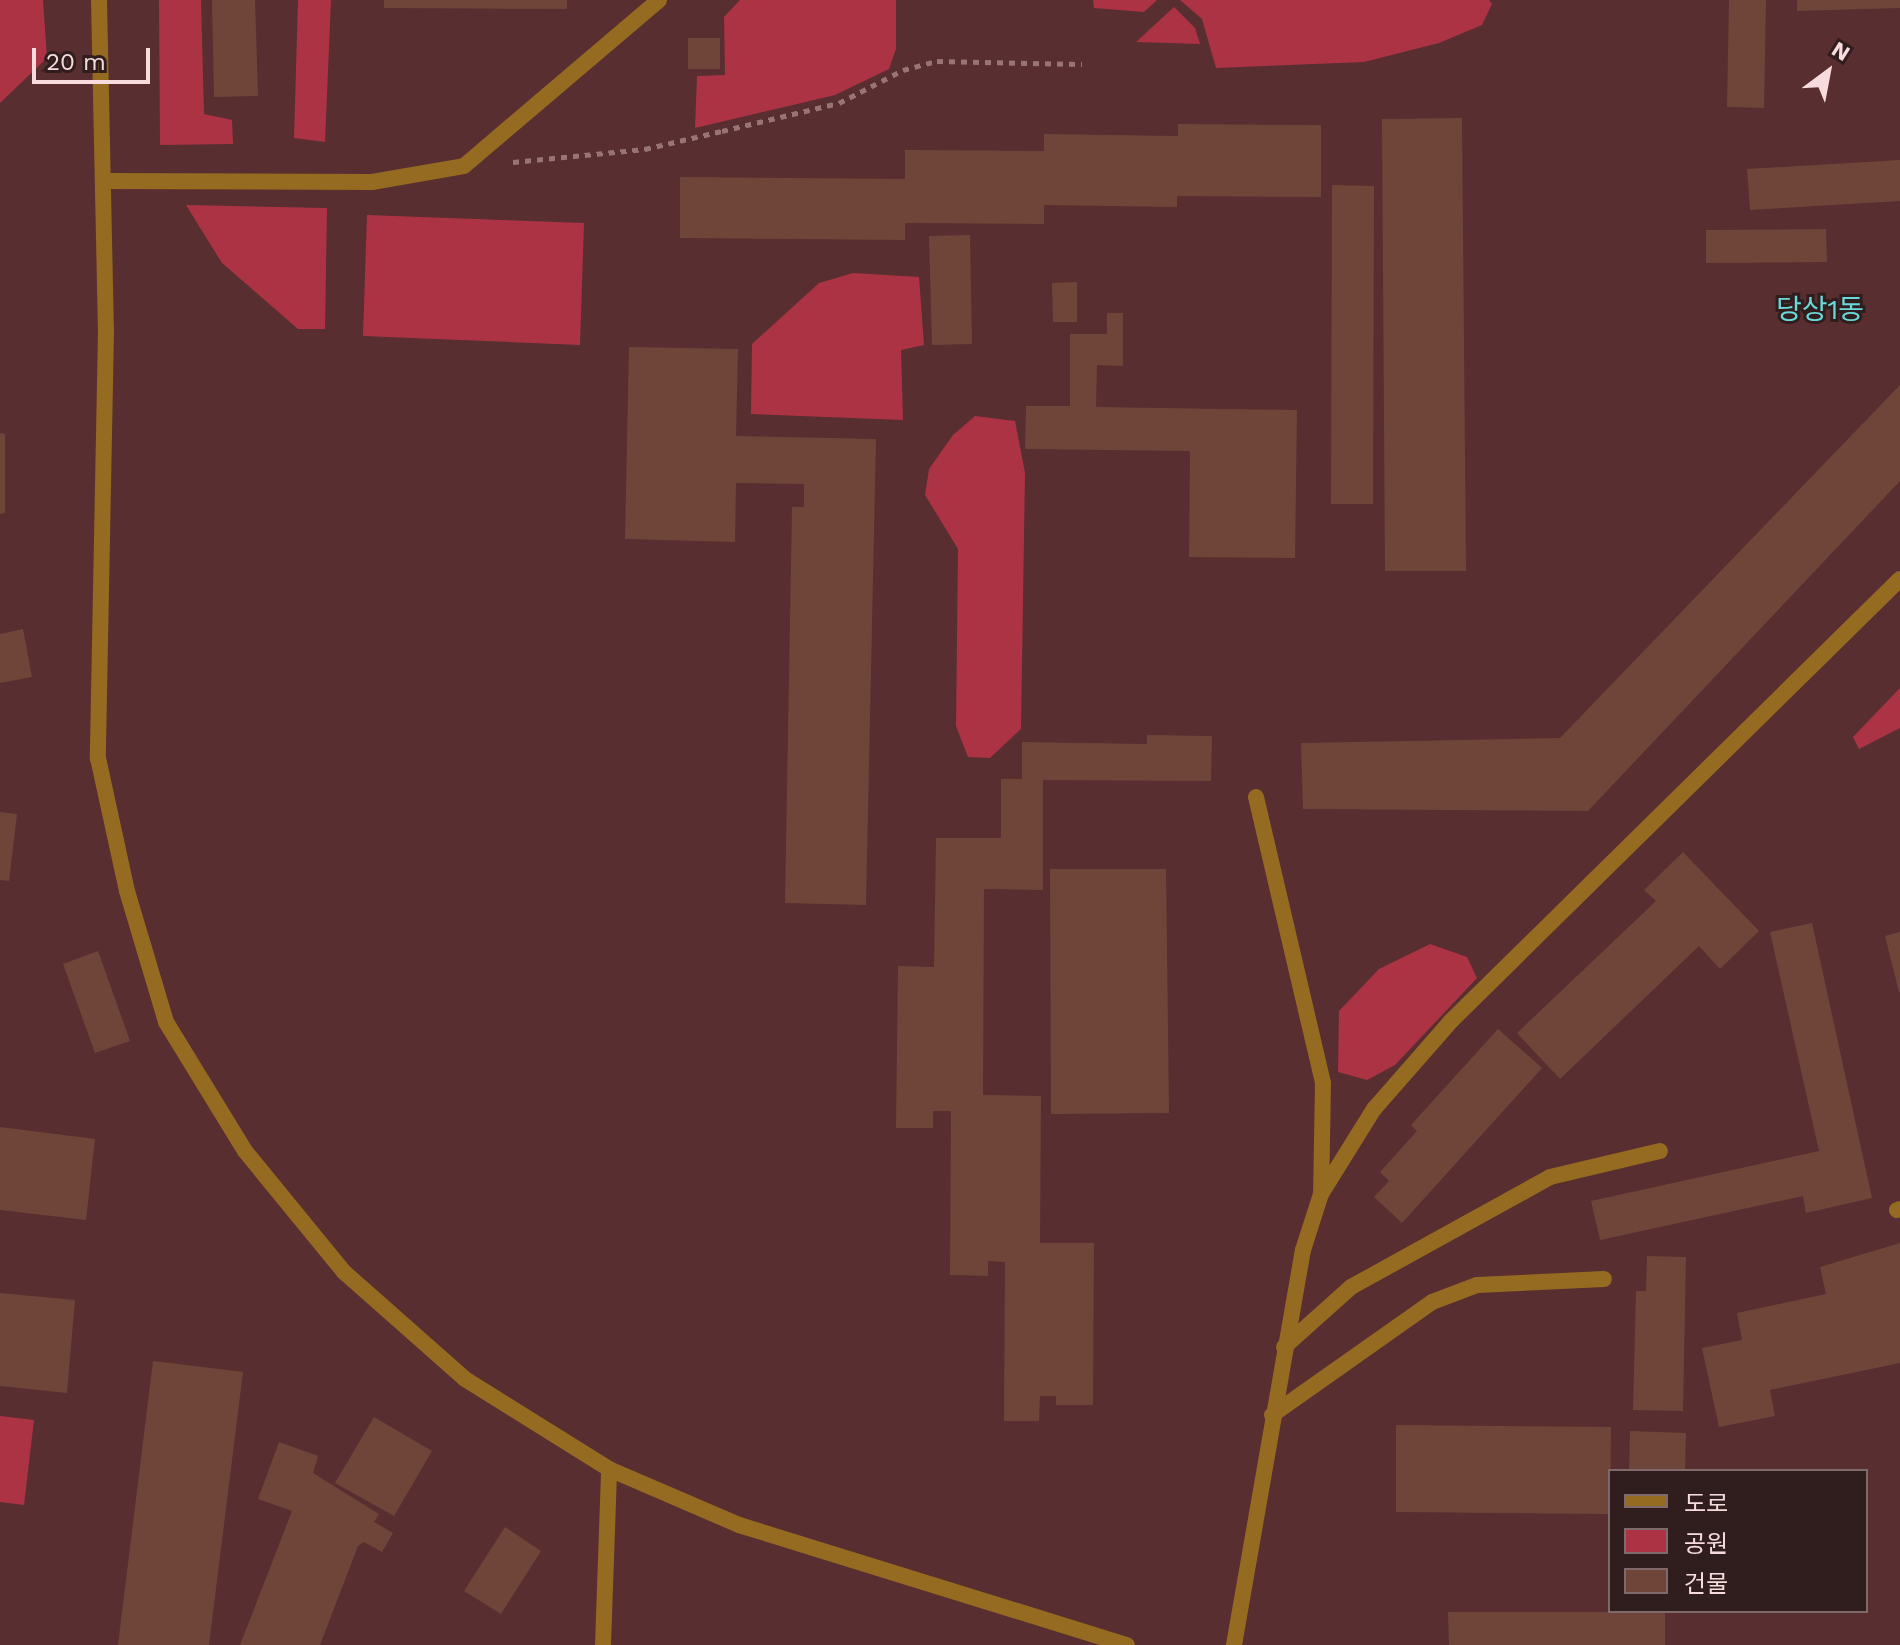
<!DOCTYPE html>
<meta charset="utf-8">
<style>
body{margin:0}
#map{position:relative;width:1900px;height:1645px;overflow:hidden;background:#582e30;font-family:"Work Sans","Noto Sans KR",sans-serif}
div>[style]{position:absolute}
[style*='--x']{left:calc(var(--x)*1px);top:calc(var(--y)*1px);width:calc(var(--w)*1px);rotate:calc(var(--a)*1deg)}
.green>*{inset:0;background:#ac3344}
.building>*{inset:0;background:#6f4539}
.path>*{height:5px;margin-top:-2.5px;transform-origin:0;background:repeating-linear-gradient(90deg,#997476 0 6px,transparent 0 12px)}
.service>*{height:16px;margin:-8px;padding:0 8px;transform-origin:8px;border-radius:8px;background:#956a21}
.minor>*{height:16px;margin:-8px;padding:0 8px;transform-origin:8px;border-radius:8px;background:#956a21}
.tertiary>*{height:16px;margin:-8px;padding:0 8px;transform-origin:8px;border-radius:8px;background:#956a21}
span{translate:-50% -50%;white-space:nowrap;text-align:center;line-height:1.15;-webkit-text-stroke:6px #301d1d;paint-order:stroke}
.quarter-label{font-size:28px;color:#6bd8d9}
.legend{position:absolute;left:1608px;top:1469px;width:260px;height:144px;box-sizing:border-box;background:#301d1d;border:2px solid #80696a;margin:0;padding:10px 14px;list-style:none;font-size:24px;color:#f8dcdd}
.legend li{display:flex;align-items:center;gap:16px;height:40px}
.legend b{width:40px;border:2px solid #80696a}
.north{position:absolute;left:1788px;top:32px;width:80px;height:80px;-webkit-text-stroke:6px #301d1d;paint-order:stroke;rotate:32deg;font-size:22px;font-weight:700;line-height:32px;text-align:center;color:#f8dcdd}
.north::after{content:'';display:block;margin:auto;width:28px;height:36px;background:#f8dcdd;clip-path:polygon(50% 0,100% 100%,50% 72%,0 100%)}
.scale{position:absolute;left:32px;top:48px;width:118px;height:36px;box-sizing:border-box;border:4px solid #f8dcdd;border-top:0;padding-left:10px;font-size:24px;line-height:28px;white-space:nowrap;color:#f8dcdd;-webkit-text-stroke:6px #301d1d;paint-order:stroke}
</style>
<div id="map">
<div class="green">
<i style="clip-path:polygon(0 0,43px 0,47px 58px,0 103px)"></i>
<i style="clip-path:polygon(159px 0,201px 0,204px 114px,232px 120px,233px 144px,160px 145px)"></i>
<i style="clip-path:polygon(298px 0,331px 0,325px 142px,294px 138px)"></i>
<i style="clip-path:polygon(740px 0,896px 0,896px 49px,889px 69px,835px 95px,695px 128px,697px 76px,725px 75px,724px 17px)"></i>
<i style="clip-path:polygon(1093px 0,1157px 0,1144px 12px,1094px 8px)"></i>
<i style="clip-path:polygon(1180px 0,1489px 0,1492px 4px,1482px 25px,1439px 43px,1364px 62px,1216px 68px,1202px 19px)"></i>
<i style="clip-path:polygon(1174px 7px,1195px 28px,1200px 44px,1136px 42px)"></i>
<i style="clip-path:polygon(186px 205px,327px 208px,325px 329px,298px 329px,222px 263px)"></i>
<i style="clip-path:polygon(367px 215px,584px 223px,580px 345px,363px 336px)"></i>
<i style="clip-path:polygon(853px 273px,919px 277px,924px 345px,901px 350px,903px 420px,751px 414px,752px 344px,819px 283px)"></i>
<i style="clip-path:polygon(975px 416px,1015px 421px,1025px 473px,1021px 729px,990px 758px,968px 757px,956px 726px,958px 549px,925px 495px,929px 469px,953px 435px)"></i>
<i style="clip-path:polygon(1900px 688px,1900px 728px,1859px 749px,1853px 737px)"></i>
<i style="clip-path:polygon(1430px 944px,1467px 957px,1477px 978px,1395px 1065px,1367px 1080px,1338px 1072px,1339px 1011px,1379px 969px)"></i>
<i style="clip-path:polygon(0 1416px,34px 1420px,24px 1505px,0 1502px)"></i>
</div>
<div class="building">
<i style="clip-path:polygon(212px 0,255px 0,258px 96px,214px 97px)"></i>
<i style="clip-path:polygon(384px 0,567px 0,567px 9px,384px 8px)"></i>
<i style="clip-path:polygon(1729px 0,1766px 0,1764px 108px,1727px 107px)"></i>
<i style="clip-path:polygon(1797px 0,1900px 0,1900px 8px,1797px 11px)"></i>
<i style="clip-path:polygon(688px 38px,720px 38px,720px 69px,688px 69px)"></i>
<i style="clip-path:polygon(1462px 118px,1466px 571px,1385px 571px,1382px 119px)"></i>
<i style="clip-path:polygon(1178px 124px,1321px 125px,1321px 197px,1177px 196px,1177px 207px,1044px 205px,1044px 224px,905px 223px,905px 240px,680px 238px,680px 177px,905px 179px,905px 150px,1044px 151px,1044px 134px,1178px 136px)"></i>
<i style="clip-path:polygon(1900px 160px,1900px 201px,1750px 210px,1747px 169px)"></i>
<i style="clip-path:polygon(1332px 185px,1374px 186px,1373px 504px,1331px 504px)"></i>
<i style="clip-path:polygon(1826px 229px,1827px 262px,1706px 263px,1706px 230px)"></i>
<i style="clip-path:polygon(970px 235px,972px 344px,932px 345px,929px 236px)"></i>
<i style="clip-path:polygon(1077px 282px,1077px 322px,1053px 322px,1052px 283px)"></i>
<i style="clip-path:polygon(1107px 313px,1123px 313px,1123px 366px,1097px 365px,1096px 407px,1297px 410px,1295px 558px,1189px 557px,1190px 451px,1025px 449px,1026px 406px,1070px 406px,1070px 334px,1107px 334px)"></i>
<i style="clip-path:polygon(629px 347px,738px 349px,736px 436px,876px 439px,866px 905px,785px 903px,792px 507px,804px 507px,804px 484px,736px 483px,735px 542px,625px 539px)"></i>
<i style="clip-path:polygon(1900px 385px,1900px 481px,1588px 811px,1303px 809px,1301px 743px,1560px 738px)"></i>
<i style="clip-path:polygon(0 433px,5px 434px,5px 513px,0 514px)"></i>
<i style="clip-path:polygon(23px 629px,32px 677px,0 683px,0 634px)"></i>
<i style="clip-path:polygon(1147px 735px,1212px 736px,1211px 781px,1043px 780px,1043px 890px,984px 889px,983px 1095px,1041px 1096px,1040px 1243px,1094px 1243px,1093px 1405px,1056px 1405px,1056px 1396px,1040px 1396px,1039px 1421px,1004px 1421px,1005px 1262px,988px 1261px,988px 1276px,950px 1275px,951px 1111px,933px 1111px,933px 1128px,896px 1128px,898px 966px,934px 967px,936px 838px,1001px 838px,1001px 779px,1022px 779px,1022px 742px,1147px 744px)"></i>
<i style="clip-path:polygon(0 812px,17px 814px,9px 881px,0 880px)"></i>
<i style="clip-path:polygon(1683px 852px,1759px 931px,1720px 969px,1699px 946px,1560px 1079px,1517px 1033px,1656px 901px,1644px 890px)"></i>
<i style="clip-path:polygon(1050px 869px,1166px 869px,1169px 1113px,1051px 1114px)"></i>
<i style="clip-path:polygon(1812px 923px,1872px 1198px,1806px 1213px,1803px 1196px,1600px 1240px,1591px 1201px,1819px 1151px,1770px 932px)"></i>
<i style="clip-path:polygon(1900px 932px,1900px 992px,1899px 992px,1885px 936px)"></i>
<i style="clip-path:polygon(98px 951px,130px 1041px,95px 1053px,63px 964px)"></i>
<i style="clip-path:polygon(1498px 1029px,1542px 1068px,1402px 1223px,1374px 1197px,1389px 1181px,1380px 1172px,1417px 1131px,1411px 1125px)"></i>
<i style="clip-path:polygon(0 1127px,95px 1139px,86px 1220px,0 1210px)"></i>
<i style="clip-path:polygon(1900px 1243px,1900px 1363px,1770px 1390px,1775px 1416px,1719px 1427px,1702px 1348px,1742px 1340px,1737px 1313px,1826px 1294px,1820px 1267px)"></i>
<i style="clip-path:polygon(1647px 1256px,1686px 1257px,1683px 1411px,1633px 1410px,1636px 1291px,1646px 1291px)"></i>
<i style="clip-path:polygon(0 1293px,75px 1300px,67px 1393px,0 1386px)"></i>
<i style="clip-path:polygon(153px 1361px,243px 1372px,209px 1645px,118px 1645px)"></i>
<i style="clip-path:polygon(374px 1417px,432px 1451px,394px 1516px,335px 1483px)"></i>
<i style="clip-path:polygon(1396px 1425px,1611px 1427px,1610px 1514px,1396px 1512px)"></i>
<i style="clip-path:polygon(1630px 1431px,1686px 1433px,1685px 1471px,1629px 1471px)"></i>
<i style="clip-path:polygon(279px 1442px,318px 1456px,313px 1473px,379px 1514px,374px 1522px,393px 1533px,382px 1552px,364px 1542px,358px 1546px,320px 1645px,240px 1645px,292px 1511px,258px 1499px)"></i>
<i style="clip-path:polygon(505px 1527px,541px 1551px,501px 1614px,464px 1591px)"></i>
<i style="clip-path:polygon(1448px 1612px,1665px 1612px,1665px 1645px,1449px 1645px)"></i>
</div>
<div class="path">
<i style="--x:513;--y:162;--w:133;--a:-5.6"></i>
<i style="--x:645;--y:149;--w:79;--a:-13.2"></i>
<i style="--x:722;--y:131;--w:120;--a:-13.5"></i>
<i style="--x:839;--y:103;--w:72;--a:-27.3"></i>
<i style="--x:903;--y:70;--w:35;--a:-15"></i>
<i style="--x:937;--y:61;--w:145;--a:1.2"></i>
</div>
<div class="service">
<i style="--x:1256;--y:797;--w:294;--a:76.8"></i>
<i style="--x:1323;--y:1083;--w:111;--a:91"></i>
<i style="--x:1284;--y:1347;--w:90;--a:-41.8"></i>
<i style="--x:1351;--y:1287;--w:227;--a:-28.9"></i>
<i style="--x:1550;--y:1177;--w:113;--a:-13.3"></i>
<i style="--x:1272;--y:1415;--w:196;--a:-35.2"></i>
<i style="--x:1432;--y:1302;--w:48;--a:-20.7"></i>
<i style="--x:1477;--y:1285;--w:127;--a:-2.7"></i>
</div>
<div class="minor">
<i style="--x:103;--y:181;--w:269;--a:0.2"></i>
<i style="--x:372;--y:182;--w:93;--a:-9.9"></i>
<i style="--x:464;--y:166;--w:256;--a:-40.4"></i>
<i style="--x:1897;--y:1210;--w:3;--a:-18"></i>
<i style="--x:603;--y:1645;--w:176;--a:-88"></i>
<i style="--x:1234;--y:1645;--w:401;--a:-80.1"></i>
<i style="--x:1303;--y:1250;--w:59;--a:-72.2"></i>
<i style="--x:1321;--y:1194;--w:100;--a:-58.1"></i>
<i style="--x:1374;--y:1109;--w:117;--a:-48.8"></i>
<i style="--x:1451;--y:1021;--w:630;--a:-44.55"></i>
</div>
<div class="tertiary">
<i style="--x:99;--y:0;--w:330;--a:88.8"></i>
<i style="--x:106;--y:330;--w:428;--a:91.1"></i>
<i style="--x:98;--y:758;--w:136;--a:77.7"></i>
<i style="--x:127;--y:891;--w:137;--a:73.4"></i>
<i style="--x:166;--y:1022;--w:151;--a:58.5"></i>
<i style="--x:245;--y:1151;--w:156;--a:50.7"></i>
<i style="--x:344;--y:1272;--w:162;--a:41.5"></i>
<i style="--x:465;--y:1379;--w:170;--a:32"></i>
<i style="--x:609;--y:1469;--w:142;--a:23.3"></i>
<i style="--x:739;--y:1525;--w:406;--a:17.2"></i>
</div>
<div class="quarter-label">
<span style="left:1820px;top:310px">당상1동</span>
</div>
<ul class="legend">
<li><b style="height:10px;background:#956a21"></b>도로</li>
<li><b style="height:22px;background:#ac3344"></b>공원</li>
<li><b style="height:22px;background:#6f4539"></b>건물</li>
</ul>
<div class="north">N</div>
<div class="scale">20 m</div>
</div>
